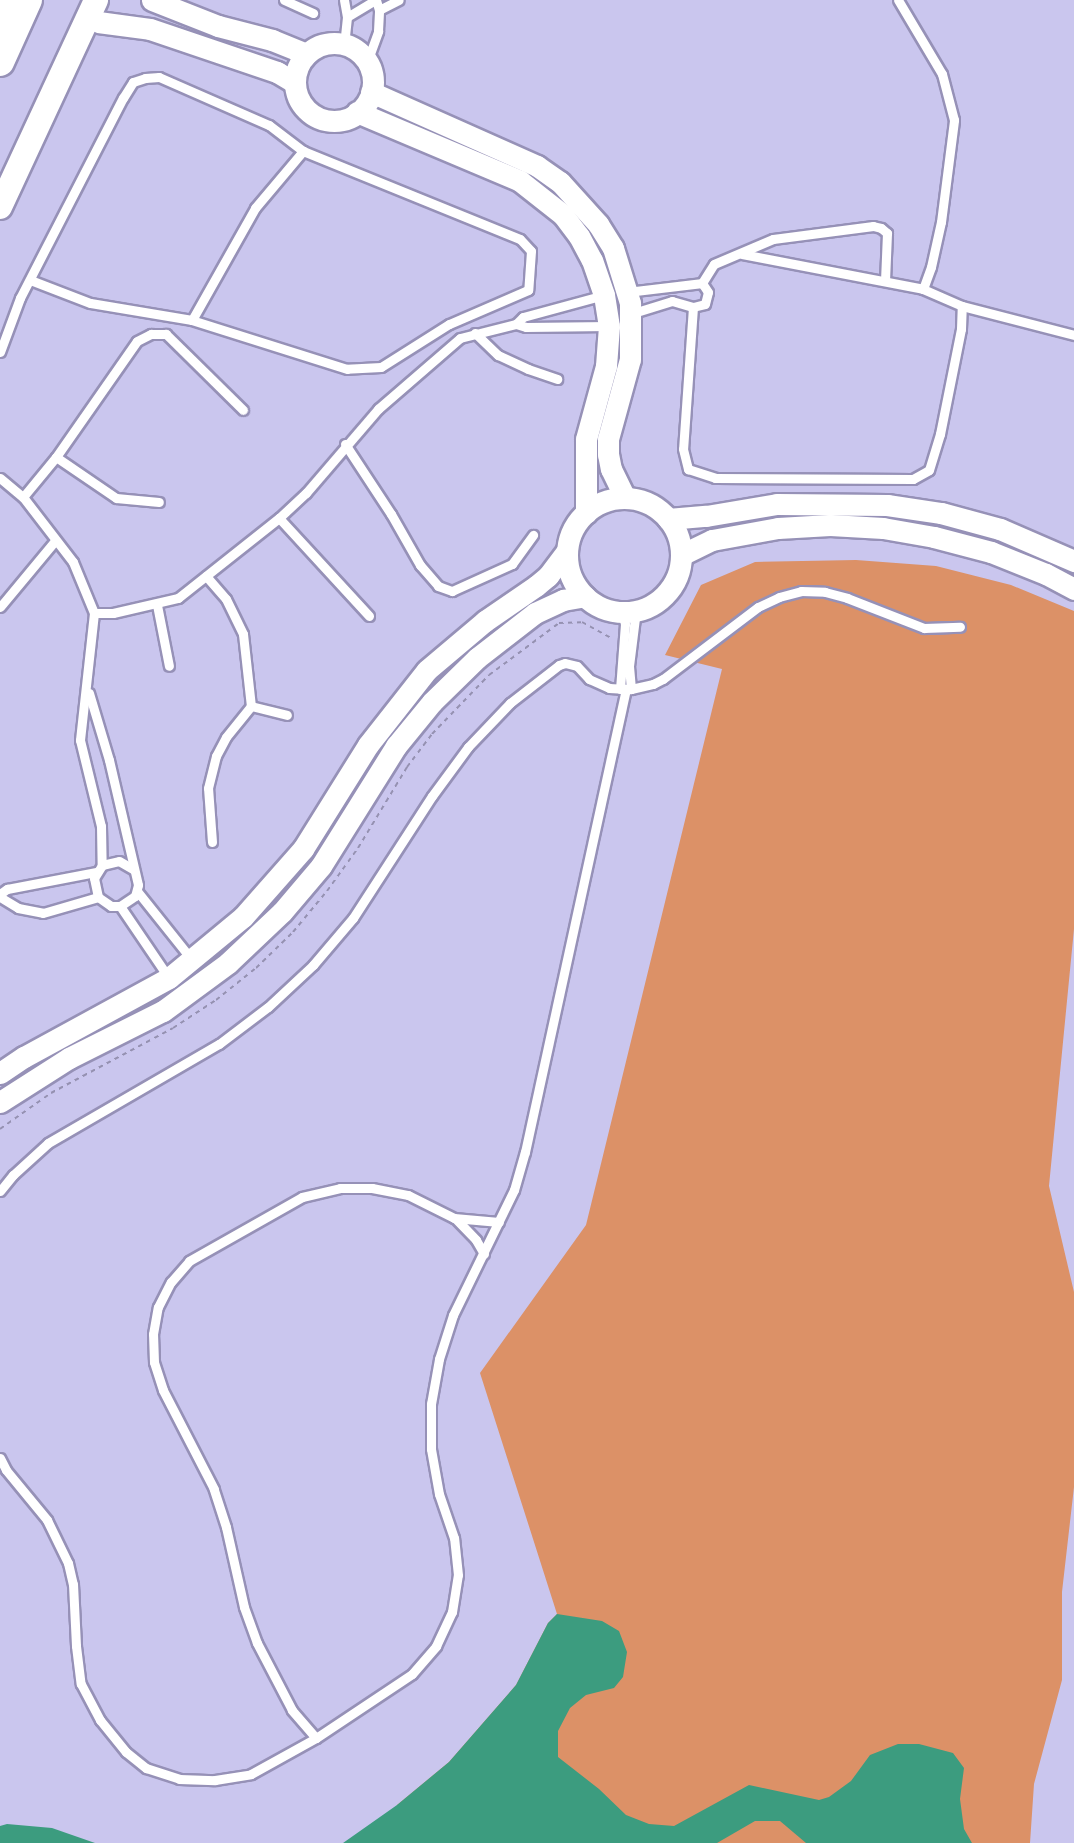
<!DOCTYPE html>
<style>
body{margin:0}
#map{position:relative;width:1074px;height:1843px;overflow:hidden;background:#cac6ee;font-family:Helvetica,sans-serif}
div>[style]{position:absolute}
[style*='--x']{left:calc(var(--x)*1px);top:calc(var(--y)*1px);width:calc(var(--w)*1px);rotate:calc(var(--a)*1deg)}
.green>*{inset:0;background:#dc9167}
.water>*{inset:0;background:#3c9c7f}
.path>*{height:2px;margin-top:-1px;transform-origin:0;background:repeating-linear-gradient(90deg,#9591b1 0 4.5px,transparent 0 9px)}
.roads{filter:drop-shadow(2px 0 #9691b7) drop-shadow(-2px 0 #9691b7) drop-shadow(0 2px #9691b7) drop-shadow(0 -2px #9691b7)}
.service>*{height:9px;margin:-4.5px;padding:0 4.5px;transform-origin:4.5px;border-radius:4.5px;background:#fff}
.tertiary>*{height:21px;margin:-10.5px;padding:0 10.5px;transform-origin:10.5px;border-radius:10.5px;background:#fff}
.tertiary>.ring{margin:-10.5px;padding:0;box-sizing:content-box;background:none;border:21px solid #fff;border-radius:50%}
.secondary>*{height:24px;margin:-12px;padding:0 12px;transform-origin:12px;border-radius:12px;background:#fff}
.trunk>*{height:28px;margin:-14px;padding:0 14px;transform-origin:14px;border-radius:14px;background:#fff}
span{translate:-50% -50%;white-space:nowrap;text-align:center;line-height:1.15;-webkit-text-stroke:4.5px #ebe9fe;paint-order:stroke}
</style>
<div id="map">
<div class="green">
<i style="clip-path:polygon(856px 560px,936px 566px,1011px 585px,1074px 611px,1074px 929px,1049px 1186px,1074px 1292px,1074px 1487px,1062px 1592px,1062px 1680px,1034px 1784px,1030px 1843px,394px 1843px,397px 1805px,449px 1762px,516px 1685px,548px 1623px,557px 1614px,480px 1373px,586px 1225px,722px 669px,665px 655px,701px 585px,755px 562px)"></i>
</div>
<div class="water">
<i style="clip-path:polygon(557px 1614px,602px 1621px,619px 1631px,627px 1652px,623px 1677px,614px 1688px,586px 1695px,570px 1708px,558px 1731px,558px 1757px,599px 1789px,626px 1815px,649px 1824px,674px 1826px,749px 1785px,819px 1800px,829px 1797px,851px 1781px,870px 1755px,898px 1744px,919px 1744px,953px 1753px,964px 1768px,960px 1799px,964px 1829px,972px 1843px,806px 1843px,780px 1821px,755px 1821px,717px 1843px,343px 1843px,397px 1805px,449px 1762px,516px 1685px,548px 1623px)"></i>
<i style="clip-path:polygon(7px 1824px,52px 1828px,95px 1843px,0 1843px,0 1826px)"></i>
</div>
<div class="path">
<i style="--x:0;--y:1129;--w:62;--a:-35.2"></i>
<i style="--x:51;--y:1093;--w:138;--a:-28"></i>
<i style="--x:173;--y:1028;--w:51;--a:-33.1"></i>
<i style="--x:216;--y:1000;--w:51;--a:-38.7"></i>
<i style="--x:256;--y:968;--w:52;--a:-44.2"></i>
<i style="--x:293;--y:932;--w:53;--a:-50.3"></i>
<i style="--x:327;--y:891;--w:53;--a:-54.2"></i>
<i style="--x:358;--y:848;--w:95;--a:-58.8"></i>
<i style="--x:407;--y:767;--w:41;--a:-52.9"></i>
<i style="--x:432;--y:734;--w:82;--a:-46"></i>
<i style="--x:489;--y:675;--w:87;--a:-36.6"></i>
<i style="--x:559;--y:623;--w:23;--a:-2"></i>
<i style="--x:582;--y:622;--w:35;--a:29"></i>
</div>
<div class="roads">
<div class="service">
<i style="--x:284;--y:0;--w:32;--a:24"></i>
<i style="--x:344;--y:0;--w:17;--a:80"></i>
<i style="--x:347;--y:17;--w:27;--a:96"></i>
<i style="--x:379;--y:10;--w:22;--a:-27"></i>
<i style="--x:347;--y:17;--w:33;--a:-31"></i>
<i style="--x:367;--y:62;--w:33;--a:-70"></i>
<i style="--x:378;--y:31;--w:21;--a:-87"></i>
<i style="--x:379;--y:10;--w:10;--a:-107"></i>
<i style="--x:742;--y:254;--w:184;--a:10.9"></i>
<i style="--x:923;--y:289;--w:23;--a:-70"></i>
<i style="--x:931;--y:267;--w:46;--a:-77.5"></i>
<i style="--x:941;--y:222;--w:103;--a:-82.7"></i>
<i style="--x:954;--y:120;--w:48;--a:-104.6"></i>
<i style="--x:942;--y:74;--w:86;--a:-120.7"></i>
<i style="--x:627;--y:292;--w:76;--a:-6.8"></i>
<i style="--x:702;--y:283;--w:22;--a:-58"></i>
<i style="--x:714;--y:264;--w:64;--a:-23"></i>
<i style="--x:773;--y:239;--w:101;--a:-7.4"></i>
<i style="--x:873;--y:226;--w:8;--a:14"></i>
<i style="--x:881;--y:228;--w:8;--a:40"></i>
<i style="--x:887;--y:233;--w:47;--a:92.4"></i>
<i style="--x:962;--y:306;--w:116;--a:14.5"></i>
<i style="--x:693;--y:307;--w:142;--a:94"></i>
<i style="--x:683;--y:449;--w:21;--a:76"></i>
<i style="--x:688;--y:469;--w:28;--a:18"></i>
<i style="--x:715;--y:478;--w:198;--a:0.3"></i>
<i style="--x:913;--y:479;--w:18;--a:-29"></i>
<i style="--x:929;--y:470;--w:38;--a:-73"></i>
<i style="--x:940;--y:434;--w:107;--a:-78.7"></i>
<i style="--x:961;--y:329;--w:23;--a:-88"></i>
<i style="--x:962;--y:306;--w:43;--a:-156.4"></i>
<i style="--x:630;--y:314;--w:44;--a:-17.2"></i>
<i style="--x:672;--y:301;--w:22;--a:16"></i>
<i style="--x:693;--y:307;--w:12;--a:-14"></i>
<i style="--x:705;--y:304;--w:12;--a:-76"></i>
<i style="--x:708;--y:292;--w:11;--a:-124"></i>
<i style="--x:192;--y:320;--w:129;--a:-60.6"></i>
<i style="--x:255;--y:208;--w:75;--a:-49.9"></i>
<i style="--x:516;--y:324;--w:10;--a:17"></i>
<i style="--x:526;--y:327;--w:83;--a:-0.7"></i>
<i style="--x:475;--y:333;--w:32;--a:44"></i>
<i style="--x:498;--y:355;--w:33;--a:25"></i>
<i style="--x:528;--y:369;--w:31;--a:19"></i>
<i style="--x:0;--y:352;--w:58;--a:-69.7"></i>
<i style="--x:20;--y:298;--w:225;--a:-62.8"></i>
<i style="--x:123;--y:98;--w:19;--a:-58"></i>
<i style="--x:133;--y:82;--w:13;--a:-18"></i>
<i style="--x:145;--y:78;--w:14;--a:-4"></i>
<i style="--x:159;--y:77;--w:120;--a:23.6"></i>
<i style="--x:269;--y:125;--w:43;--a:37.4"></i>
<i style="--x:303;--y:151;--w:234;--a:22.1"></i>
<i style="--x:520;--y:239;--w:16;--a:47"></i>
<i style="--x:531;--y:251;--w:39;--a:94"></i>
<i style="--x:528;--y:290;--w:86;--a:156.7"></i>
<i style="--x:449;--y:324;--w:80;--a:147.7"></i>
<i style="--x:381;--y:367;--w:34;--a:177"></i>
<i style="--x:347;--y:369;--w:163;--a:-162.5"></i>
<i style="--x:192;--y:320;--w:103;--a:-170.5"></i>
<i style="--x:90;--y:303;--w:64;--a:-159"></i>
<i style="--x:345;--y:444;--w:84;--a:56.7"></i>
<i style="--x:391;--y:514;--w:59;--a:60.4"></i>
<i style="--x:420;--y:565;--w:28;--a:49"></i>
<i style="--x:438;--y:586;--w:15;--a:20"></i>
<i style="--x:452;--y:591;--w:66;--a:-24.2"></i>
<i style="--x:512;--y:564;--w:36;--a:-54"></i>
<i style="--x:56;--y:457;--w:73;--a:34.3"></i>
<i style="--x:116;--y:498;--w:43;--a:5.3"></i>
<i style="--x:0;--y:478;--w:30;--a:40"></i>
<i style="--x:23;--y:497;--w:82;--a:52.4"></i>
<i style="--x:73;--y:562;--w:55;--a:67.6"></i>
<i style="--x:94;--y:613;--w:128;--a:96.3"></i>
<i style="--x:80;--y:740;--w:89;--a:76.3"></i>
<i style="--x:101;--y:826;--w:39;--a:89"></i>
<i style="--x:23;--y:497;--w:52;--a:-50.5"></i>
<i style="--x:56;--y:457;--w:141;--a:-55.1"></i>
<i style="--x:137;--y:341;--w:16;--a:-27"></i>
<i style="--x:151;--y:334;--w:15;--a:0"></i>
<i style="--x:166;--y:334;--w:108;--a:44.6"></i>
<i style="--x:279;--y:518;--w:133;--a:47.4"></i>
<i style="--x:206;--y:576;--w:30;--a:49"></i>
<i style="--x:226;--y:599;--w:39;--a:64"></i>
<i style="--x:243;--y:634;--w:72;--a:83.7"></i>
<i style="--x:251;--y:706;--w:37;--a:14"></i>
<i style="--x:157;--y:605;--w:62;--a:78.9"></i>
<i style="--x:0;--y:607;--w:85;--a:-50.3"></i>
<i style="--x:94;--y:613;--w:19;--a:0"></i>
<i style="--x:113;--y:613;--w:67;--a:-13"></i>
<i style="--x:178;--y:598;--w:129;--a:-38.4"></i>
<i style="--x:279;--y:518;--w:37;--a:-43"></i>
<i style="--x:306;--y:493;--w:111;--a:-49.4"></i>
<i style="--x:378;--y:409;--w:108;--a:-40.9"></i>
<i style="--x:460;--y:338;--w:58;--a:-14"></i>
<i style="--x:516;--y:324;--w:10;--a:-45"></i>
<i style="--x:523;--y:317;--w:84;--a:-15.2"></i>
<i style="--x:620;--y:689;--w:65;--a:-85.6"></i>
<i style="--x:625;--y:624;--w:12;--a:-104"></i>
<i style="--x:631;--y:689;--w:23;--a:-95"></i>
<i style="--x:629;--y:666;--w:56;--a:-82.9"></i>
<i style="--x:89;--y:693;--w:70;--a:73.4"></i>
<i style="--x:109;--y:760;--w:128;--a:76.9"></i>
<i style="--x:138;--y:885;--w:11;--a:105"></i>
<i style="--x:135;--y:896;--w:18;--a:146"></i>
<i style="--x:120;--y:906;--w:9;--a:180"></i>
<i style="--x:111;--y:906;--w:16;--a:-145"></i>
<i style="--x:98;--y:897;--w:19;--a:-102"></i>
<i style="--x:94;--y:878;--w:15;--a:-58"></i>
<i style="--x:102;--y:865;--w:17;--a:-13"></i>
<i style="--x:119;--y:861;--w:16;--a:30"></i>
<i style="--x:212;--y:842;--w:54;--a:-94.2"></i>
<i style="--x:208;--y:788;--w:33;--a:-76"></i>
<i style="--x:216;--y:756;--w:21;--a:-62"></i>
<i style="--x:226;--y:737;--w:40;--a:-51"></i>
<i style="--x:137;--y:891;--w:88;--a:51.4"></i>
<i style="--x:0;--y:894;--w:9;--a:-36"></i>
<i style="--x:7;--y:889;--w:91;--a:-10.8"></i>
<i style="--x:0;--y:897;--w:21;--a:31"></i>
<i style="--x:18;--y:908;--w:25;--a:11"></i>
<i style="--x:43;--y:913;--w:57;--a:-16.2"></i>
<i style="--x:120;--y:906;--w:87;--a:55.8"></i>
<i style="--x:0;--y:1191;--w:21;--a:-51"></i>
<i style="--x:13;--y:1175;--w:47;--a:-42.4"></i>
<i style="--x:48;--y:1143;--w:198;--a:-30.1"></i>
<i style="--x:219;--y:1044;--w:61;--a:-37.1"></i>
<i style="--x:268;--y:1007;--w:62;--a:-43"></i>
<i style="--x:313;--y:965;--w:62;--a:-49.6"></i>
<i style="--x:353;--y:918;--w:145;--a:-57.1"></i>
<i style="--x:432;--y:796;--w:61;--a:-53.7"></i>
<i style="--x:468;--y:747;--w:61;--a:-46.3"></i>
<i style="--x:510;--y:703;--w:62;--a:-37.8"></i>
<i style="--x:559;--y:665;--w:6;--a:-18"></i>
<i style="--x:565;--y:663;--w:12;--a:14"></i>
<i style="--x:577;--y:666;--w:18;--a:47"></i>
<i style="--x:589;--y:679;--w:22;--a:24"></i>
<i style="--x:609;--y:688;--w:22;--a:3"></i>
<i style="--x:631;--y:689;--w:23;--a:-13"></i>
<i style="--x:653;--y:684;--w:11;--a:-27"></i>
<i style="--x:663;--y:679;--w:119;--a:-37.2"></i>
<i style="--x:758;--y:607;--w:23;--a:-25"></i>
<i style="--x:779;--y:597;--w:23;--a:-15"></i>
<i style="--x:801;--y:591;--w:24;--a:2"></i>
<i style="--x:825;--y:592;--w:23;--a:15"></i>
<i style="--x:847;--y:598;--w:83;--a:21.3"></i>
<i style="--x:924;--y:628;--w:36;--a:-2"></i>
<i style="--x:456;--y:1219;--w:29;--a:46"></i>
<i style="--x:476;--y:1240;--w:16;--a:60"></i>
<i style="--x:0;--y:1458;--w:13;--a:63"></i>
<i style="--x:6;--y:1470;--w:65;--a:50.6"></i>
<i style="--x:47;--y:1520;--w:48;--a:64"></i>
<i style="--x:68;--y:1563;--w:22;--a:77"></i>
<i style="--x:73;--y:1584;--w:62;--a:87.2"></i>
<i style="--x:76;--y:1646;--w:38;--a:83"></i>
<i style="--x:81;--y:1684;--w:41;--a:62.2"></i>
<i style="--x:100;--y:1720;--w:41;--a:50.9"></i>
<i style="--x:126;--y:1752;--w:26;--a:39"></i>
<i style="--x:146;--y:1768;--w:35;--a:18"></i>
<i style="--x:179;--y:1779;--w:36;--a:2"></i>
<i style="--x:215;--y:1780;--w:36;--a:-9"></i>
<i style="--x:251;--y:1774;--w:74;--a:-29"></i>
<i style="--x:316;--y:1738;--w:115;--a:-33.7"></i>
<i style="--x:412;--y:1674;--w:37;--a:-49"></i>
<i style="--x:436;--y:1646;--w:38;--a:-65"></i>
<i style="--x:452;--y:1612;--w:37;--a:-81"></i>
<i style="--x:458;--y:1575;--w:37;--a:-96"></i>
<i style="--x:454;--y:1538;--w:46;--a:-108.8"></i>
<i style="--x:439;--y:1494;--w:46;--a:-100.1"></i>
<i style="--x:431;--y:1449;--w:45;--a:-90"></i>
<i style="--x:431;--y:1404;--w:46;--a:-79.9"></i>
<i style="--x:439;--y:1359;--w:46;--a:-72.3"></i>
<i style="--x:453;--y:1315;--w:139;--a:-64"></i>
<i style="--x:514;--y:1190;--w:40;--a:-74"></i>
<i style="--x:525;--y:1152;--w:474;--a:-77.7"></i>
<i style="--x:316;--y:1738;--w:37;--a:-131"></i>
<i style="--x:292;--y:1710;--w:76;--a:-117.6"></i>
<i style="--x:257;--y:1643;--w:38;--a:-110"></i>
<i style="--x:244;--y:1607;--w:82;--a:-102.7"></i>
<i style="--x:226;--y:1527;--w:40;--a:-108"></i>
<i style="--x:214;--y:1489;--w:111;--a:-117.3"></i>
<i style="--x:163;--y:1390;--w:29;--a:-108"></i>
<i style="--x:154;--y:1362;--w:28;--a:-92"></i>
<i style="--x:153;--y:1334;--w:27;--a:-80"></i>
<i style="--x:158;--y:1307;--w:28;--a:-63"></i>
<i style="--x:171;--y:1282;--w:28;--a:-49"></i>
<i style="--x:189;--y:1261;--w:130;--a:-29.5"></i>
<i style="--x:302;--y:1197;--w:39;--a:-13"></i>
<i style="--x:340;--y:1188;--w:32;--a:0"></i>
<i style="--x:372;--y:1188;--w:37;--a:11"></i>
<i style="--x:408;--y:1195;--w:51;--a:26.6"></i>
<i style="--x:454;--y:1218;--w:45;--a:5.1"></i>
</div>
<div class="tertiary">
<i style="--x:152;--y:0;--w:71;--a:21.5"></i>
<i style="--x:218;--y:26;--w:56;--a:14.5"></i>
<i style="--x:272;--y:40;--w:37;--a:22"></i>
<i style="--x:98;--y:22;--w:52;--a:7.7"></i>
<i style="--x:150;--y:29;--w:134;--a:18.7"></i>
<i style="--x:277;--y:72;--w:21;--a:31"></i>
<i style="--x:0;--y:23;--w:24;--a:-75"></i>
<i class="ring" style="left:295px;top:43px;width:57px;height:57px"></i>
<i style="--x:371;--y:92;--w:182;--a:24"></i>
<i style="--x:537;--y:166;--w:28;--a:35"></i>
<i style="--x:560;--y:182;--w:57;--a:47.9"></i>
<i style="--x:598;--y:224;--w:28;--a:58"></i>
<i style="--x:613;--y:248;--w:58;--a:72.8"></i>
<i style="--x:630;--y:303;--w:56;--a:90"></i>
<i style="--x:630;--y:359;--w:83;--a:105.4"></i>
<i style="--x:608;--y:439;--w:15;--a:90"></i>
<i style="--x:608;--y:454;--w:15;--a:79"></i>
<i style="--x:611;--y:469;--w:32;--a:64"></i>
<i style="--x:357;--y:112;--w:177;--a:22.9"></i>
<i style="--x:520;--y:181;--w:55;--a:38.3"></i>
<i style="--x:563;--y:215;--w:26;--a:53"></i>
<i style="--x:579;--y:236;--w:27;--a:62"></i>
<i style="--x:592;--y:260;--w:37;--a:71"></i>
<i style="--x:604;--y:295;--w:31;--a:81"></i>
<i style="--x:609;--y:326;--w:40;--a:94.3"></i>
<i style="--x:606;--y:366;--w:76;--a:105.3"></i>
<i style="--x:586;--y:439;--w:74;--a:90"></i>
<i class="ring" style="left:567px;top:498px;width:93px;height:93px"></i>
<i style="--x:668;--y:519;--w:38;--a:-5"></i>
<i style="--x:706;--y:516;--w:72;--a:-9.6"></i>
<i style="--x:777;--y:504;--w:110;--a:0.5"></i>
<i style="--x:887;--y:505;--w:55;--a:8.4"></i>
<i style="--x:941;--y:513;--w:61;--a:15.2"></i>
<i style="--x:1000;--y:529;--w:81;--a:23.4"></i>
<i style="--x:681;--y:555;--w:34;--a:-26"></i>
<i style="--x:712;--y:540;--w:67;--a:-10.3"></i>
<i style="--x:778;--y:528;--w:52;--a:-3.3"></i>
<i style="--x:830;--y:525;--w:53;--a:3.2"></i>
<i style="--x:883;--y:528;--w:52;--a:10"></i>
<i style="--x:934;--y:537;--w:59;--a:14.7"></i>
<i style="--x:991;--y:552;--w:59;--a:21.8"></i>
<i style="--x:1046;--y:574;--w:32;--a:28"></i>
<i style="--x:0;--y:1073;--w:29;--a:-34"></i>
<i style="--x:24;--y:1057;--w:165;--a:-28.6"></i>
<i style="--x:169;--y:978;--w:96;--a:-39.5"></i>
<i style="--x:243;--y:917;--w:91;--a:-48.6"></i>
<i style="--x:303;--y:849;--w:123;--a:-58"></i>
<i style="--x:368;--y:745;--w:95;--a:-51.8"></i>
<i style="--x:427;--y:670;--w:76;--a:-40.2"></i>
<i style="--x:485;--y:621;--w:62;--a:-34.5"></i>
<i style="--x:536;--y:586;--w:16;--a:-40"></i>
<i style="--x:548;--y:576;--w:31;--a:-53"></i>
<i style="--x:0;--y:1102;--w:82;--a:-32.5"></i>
<i style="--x:69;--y:1058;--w:105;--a:-26.6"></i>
<i style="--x:163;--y:1011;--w:81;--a:-36.4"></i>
<i style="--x:228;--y:963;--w:74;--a:-43.4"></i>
<i style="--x:282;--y:912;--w:60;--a:-49.7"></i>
<i style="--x:321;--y:866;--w:142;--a:-58"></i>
<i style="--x:396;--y:746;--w:57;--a:-50.7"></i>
<i style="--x:432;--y:702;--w:63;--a:-44.4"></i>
<i style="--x:477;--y:658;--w:73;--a:-37.8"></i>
<i style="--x:535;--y:613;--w:31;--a:-25"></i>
<i style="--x:563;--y:600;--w:22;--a:-10"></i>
</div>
<div class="secondary">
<i style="--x:0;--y:207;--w:228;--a:-65.1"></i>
</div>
<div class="trunk">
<i style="--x:0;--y:62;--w:68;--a:-65.7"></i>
</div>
</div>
</div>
